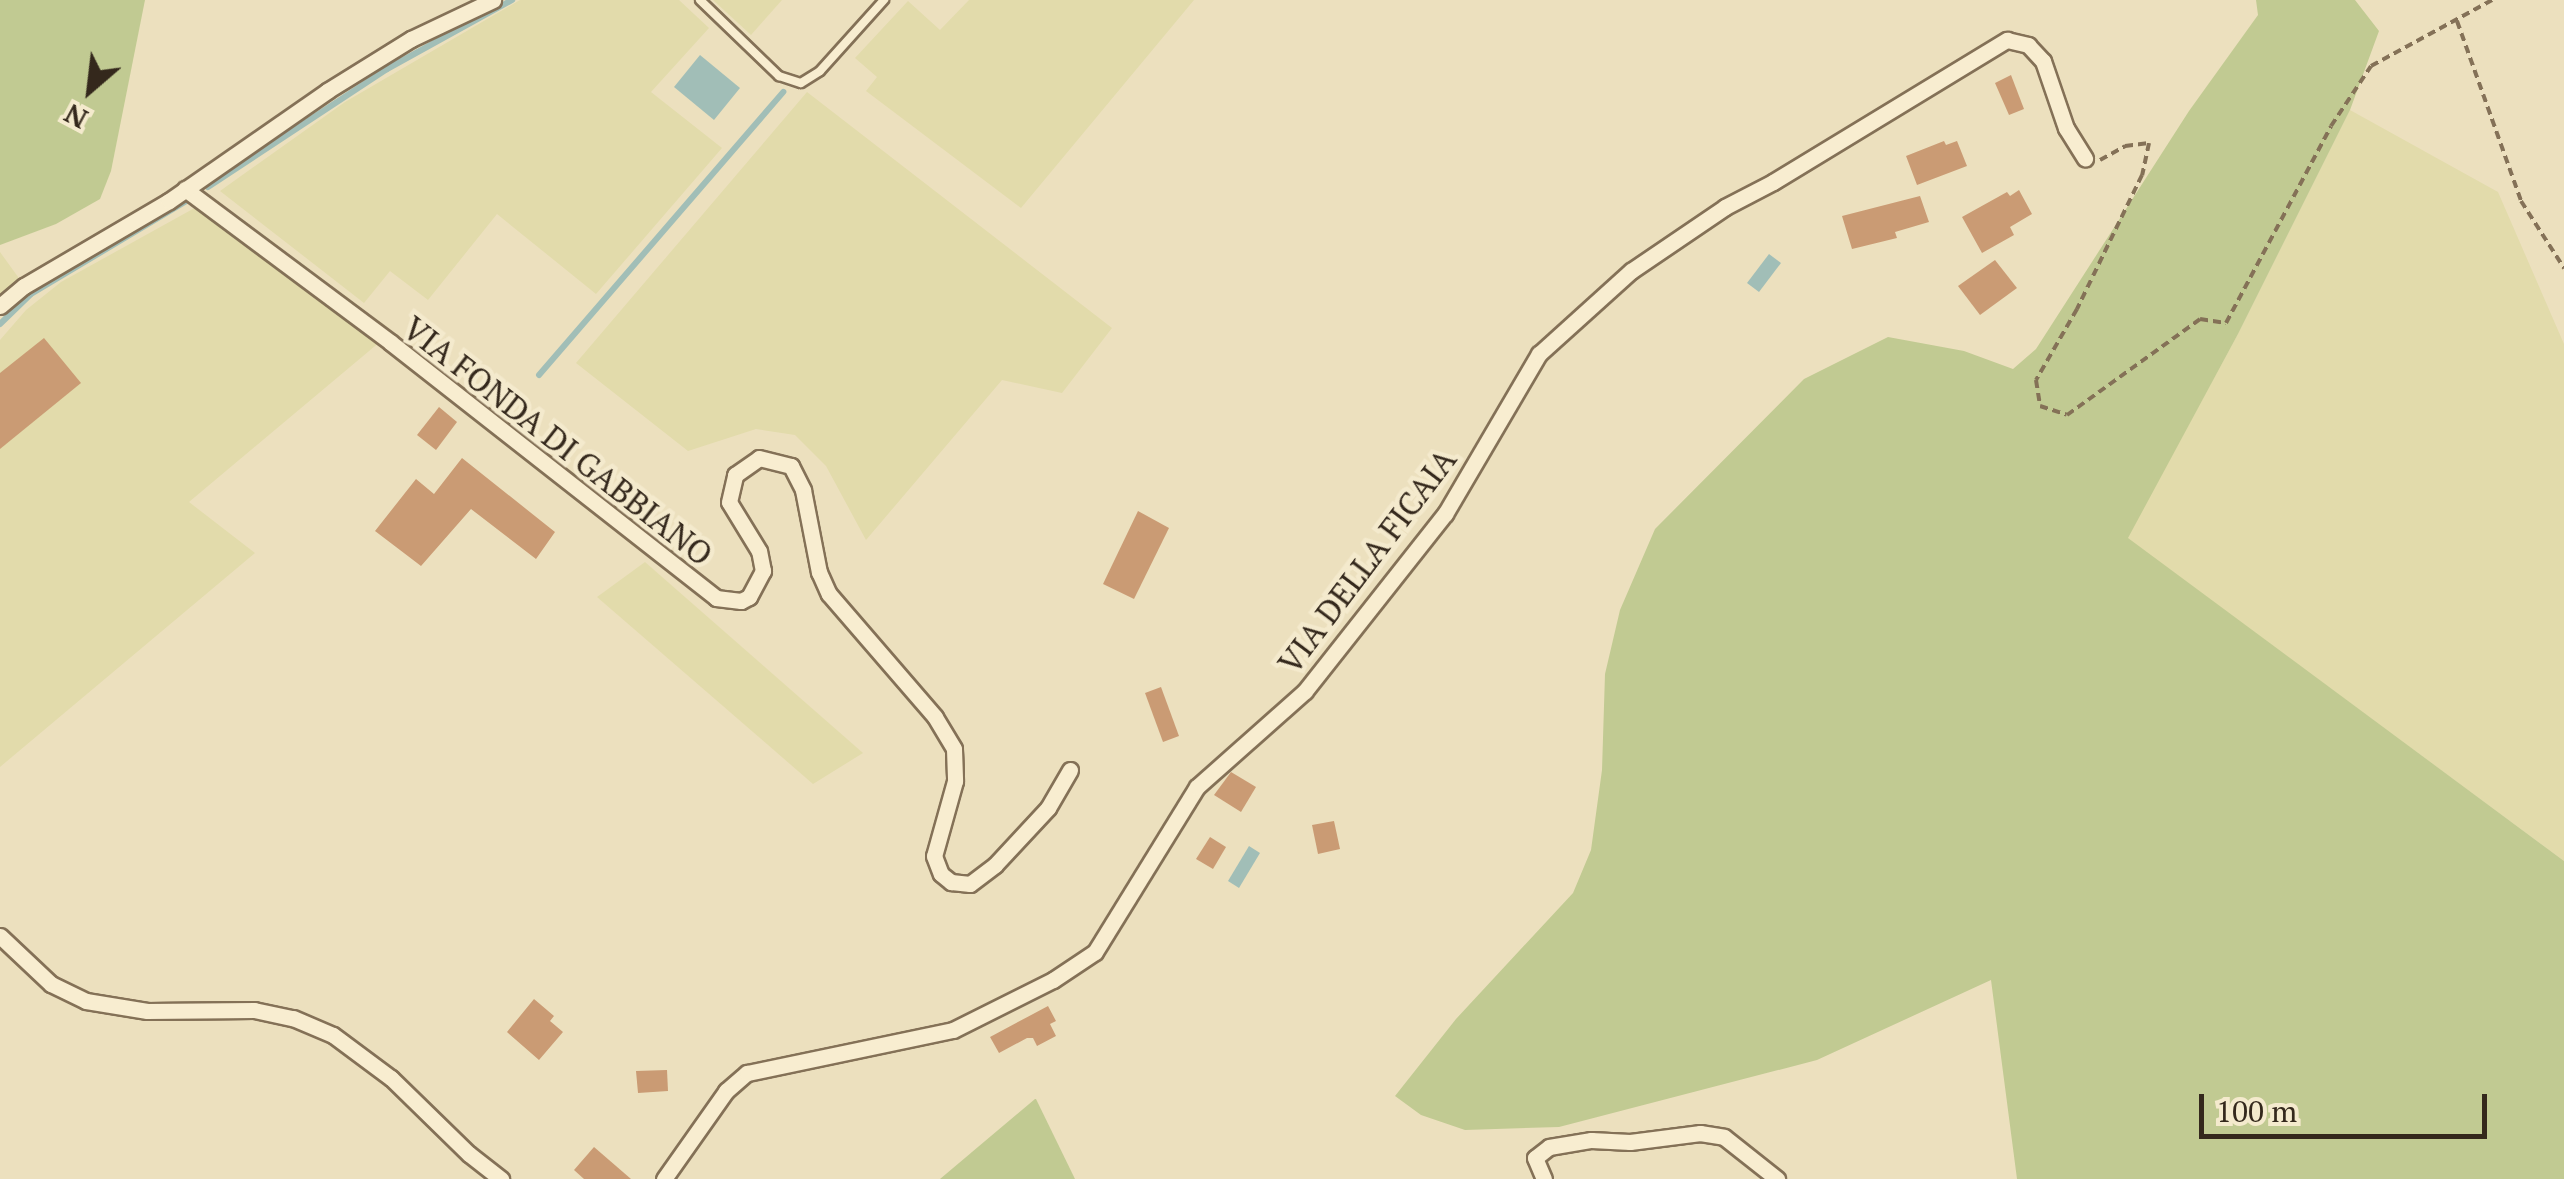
<!DOCTYPE html>
<style>
body{margin:0}
#map{position:relative;width:2564px;height:1179px;overflow:hidden;background:#ece0be;font-family:"PT Serif",serif}
div>[style]{position:absolute}
[style*='--x']{left:calc(var(--x)*1px);top:calc(var(--y)*1px);width:calc(var(--w)*1px);rotate:calc(var(--a)*1deg)}
.farmland>*{inset:0;background:#e2dbab}
.green>*{inset:0;background:#c1ca92}
.water>*{inset:0;background:#a1beb7}
.stream>*{height:6px;margin:-3px;padding:0 3px;transform-origin:3px;border-radius:3px;background:#a1beb7}
.building>*{inset:0;background:#ca9b74}
.path>*{height:4px;margin-top:-2px;transform-origin:0;background:repeating-linear-gradient(90deg,#847157 0 8px,transparent 0 13px)}
.roads{filter:drop-shadow(2px 0 #847157) drop-shadow(-2px 0 #847157) drop-shadow(0 2px #847157) drop-shadow(0 -2px #847157)}
.service>*{height:8px;margin:-4px;padding:0 4px;transform-origin:4px;border-radius:4px;background:#f8edd0}
.minor>*{height:15px;margin:-7.5px;padding:0 7.5px;transform-origin:7.5px;border-radius:7.5px;background:#f8edd0}
span{translate:-50% -50%;white-space:nowrap;text-align:center;line-height:1.15;-webkit-text-stroke:9px #f4eacd;paint-order:stroke}
.street-label{font-size:32px;color:#34281c}
.north{position:absolute;left:40px;top:40px;width:100px;height:100px;-webkit-text-stroke:8px #f4eacd;paint-order:stroke;rotate:208deg;font-size:28px;font-weight:700;line-height:40px;text-align:center;color:#34281c}
.north::after{content:'';display:block;margin:auto;width:35px;height:45px;background:#34281c;clip-path:polygon(50% 0,100% 100%,50% 72%,0 100%)}
.scale{position:absolute;left:2199px;top:1094px;width:288px;height:45px;box-sizing:border-box;border:5px solid #34281c;border-top:0;padding-left:12px;font-size:30px;line-height:35px;white-space:nowrap;color:#34281c;-webkit-text-stroke:8px #f4eacd;paint-order:stroke}
</style>
<div id="map">
<div class="farmland">
<i style="clip-path:polygon(520px 0,679px 0,709px 28px,651px 92px,722px 148px,596px 294px,497px 214px,428px 300px,390px 271px,364px 303px,220px 191px,345px 102px)"></i>
<i style="clip-path:polygon(713px 0,782px 0,751px 35px)"></i>
<i style="clip-path:polygon(969px 0,1194px 0,1021px 208px,866px 91px,877px 77px,855px 58px,908px 1px,940px 30px)"></i>
<i style="clip-path:polygon(807px 92px,1112px 328px,1062px 393px,1002px 380px,866px 540px,826px 466px,795px 435px,756px 429px,688px 451px,576px 363px)"></i>
<i style="clip-path:polygon(2350px 110px,2498px 192px,2564px 344px,2564px 861px,2127px 538px,2238px 334px)"></i>
<i style="clip-path:polygon(200px 205px,381px 341px,189px 502px,255px 553px,0 767px,0 340px,26px 310px,61px 282px)"></i>
<i style="clip-path:polygon(0 252px,21px 281px,0 297px)"></i>
<i style="clip-path:polygon(645px 562px,863px 753px,813px 784px,597px 597px)"></i>
</div>
<div class="green">
<i style="clip-path:polygon(0 0,145px 0,111px 171px,100px 199px,56px 224px,0 245px)"></i>
<i style="clip-path:polygon(2256px 0,2355px 0,2379px 31px,2350px 110px,2238px 334px,2128px 538px,2564px 861px,2564px 1179px,2017px 1179px,1991px 980px,1817px 1060px,1559px 1127px,1465px 1130px,1421px 1115px,1395px 1096px,1456px 1019px,1573px 893px,1591px 850px,1602px 770px,1605px 674px,1620px 610px,1655px 529px,1804px 379px,1888px 337px,1964px 351px,2013px 369px,2036px 349px,2189px 111px,2258px 15px)"></i>
<i style="clip-path:polygon(1036px 1099px,1075px 1179px,940px 1179px,1035px 1099px)"></i>
</div>
<div class="water">
<i style="clip-path:polygon(700px 55px,740px 88px,714px 120px,674px 87px)"></i>
<i style="clip-path:polygon(1769px 254px,1781px 263px,1759px 292px,1747px 283px)"></i>
<i style="clip-path:polygon(1249px 846px,1260px 853px,1239px 888px,1228px 881px)"></i>
</div>
<div class="stream">
<i style="--x:208;--y:187;--w:214;--a:-33.4"></i>
<i style="--x:387;--y:69;--w:143;--a:-28.9"></i>
<i style="--x:0;--y:324;--w:43;--a:-44.1"></i>
<i style="--x:31;--y:294;--w:183;--a:-30.9"></i>
<i style="--x:539;--y:375;--w:374;--a:-49.2"></i>
</div>
<div class="building">
<i style="clip-path:polygon(2011px 75px,2024px 109px,2009px 115px,1995px 83px)"></i>
<i style="clip-path:polygon(1944px 141px,1946px 145px,1957px 141px,1967px 166px,1917px 185px,1906px 156px)"></i>
<i style="clip-path:polygon(2019px 190px,2032px 214px,2010px 227px,2014px 235px,1982px 253px,1962px 217px,2007px 192px,2010px 196px)"></i>
<i style="clip-path:polygon(1920px 196px,1929px 222px,1895px 232px,1897px 238px,1852px 249px,1842px 216px)"></i>
<i style="clip-path:polygon(1995px 260px,2017px 288px,1980px 315px,1958px 286px)"></i>
<i style="clip-path:polygon(44px 338px,81px 383px,0 449px,0 373px)"></i>
<i style="clip-path:polygon(439px 407px,457px 422px,436px 450px,417px 435px)"></i>
<i style="clip-path:polygon(462px 458px,555px 532px,536px 559px,471px 509px,421px 566px,375px 531px,416px 479px,434px 494px)"></i>
<i style="clip-path:polygon(1138px 511px,1169px 528px,1134px 599px,1103px 584px)"></i>
<i style="clip-path:polygon(1161px 687px,1179px 736px,1163px 742px,1145px 693px)"></i>
<i style="clip-path:polygon(1231px 772px,1256px 787px,1241px 812px,1214px 795px)"></i>
<i style="clip-path:polygon(1334px 821px,1340px 849px,1318px 854px,1312px 825px)"></i>
<i style="clip-path:polygon(1210px 837px,1226px 847px,1213px 869px,1196px 859px)"></i>
<i style="clip-path:polygon(534px 999px,554px 1016px,550px 1021px,563px 1032px,539px 1060px,507px 1032px)"></i>
<i style="clip-path:polygon(1048px 1006px,1056px 1021px,1050px 1024px,1056px 1036px,1037px 1046px,1033px 1038px,1027px 1038px,999px 1053px,990px 1037px)"></i>
<i style="clip-path:polygon(667px 1070px,668px 1091px,638px 1093px,636px 1071px)"></i>
<i style="clip-path:polygon(594px 1147px,631px 1179px,584px 1179px,574px 1170px)"></i>
</div>
<div class="path">
<i style="--x:2457;--y:21;--w:191;--a:70.4"></i>
<i style="--x:2521;--y:201;--w:80;--a:57.3"></i>
<i style="--x:2100;--y:160;--w:29;--a:-29"></i>
<i style="--x:2125;--y:146;--w:24;--a:-7"></i>
<i style="--x:2149;--y:143;--w:33;--a:102"></i>
<i style="--x:2142;--y:175;--w:149;--a:115.9"></i>
<i style="--x:2077;--y:309;--w:82;--a:120"></i>
<i style="--x:2036;--y:380;--w:26;--a:81"></i>
<i style="--x:2040;--y:406;--w:28;--a:18"></i>
<i style="--x:2067;--y:415;--w:164;--a:-35.8"></i>
<i style="--x:2200;--y:319;--w:26;--a:9"></i>
<i style="--x:2226;--y:323;--w:223;--a:-61.9"></i>
<i style="--x:2331;--y:126;--w:72;--a:-56.3"></i>
<i style="--x:2371;--y:66;--w:138;--a:-28.6"></i>
</div>
<div class="roads">
<div class="service">
<i style="--x:700;--y:0;--w:110;--a:43.9"></i>
<i style="--x:779;--y:76;--w:23;--a:18"></i>
<i style="--x:801;--y:83;--w:22;--a:-32"></i>
<i style="--x:820;--y:71;--w:96;--a:-48"></i>
</div>
<div class="minor">
<i style="--x:185;--y:189;--w:256;--a:36.7"></i>
<i style="--x:390;--y:342;--w:415;--a:38.1"></i>
<i style="--x:716;--y:598;--w:25;--a:7"></i>
<i style="--x:741;--y:601;--w:9;--a:-27"></i>
<i style="--x:749;--y:597;--w:30;--a:-62"></i>
<i style="--x:763;--y:571;--w:20;--a:-101"></i>
<i style="--x:759;--y:551;--w:57;--a:-121.5"></i>
<i style="--x:729;--y:502;--w:28;--a:-77"></i>
<i style="--x:735;--y:475;--w:29;--a:-35"></i>
<i style="--x:759;--y:458;--w:33;--a:14"></i>
<i style="--x:791;--y:466;--w:27;--a:63"></i>
<i style="--x:803;--y:490;--w:84;--a:79"></i>
<i style="--x:819;--y:572;--w:24;--a:66"></i>
<i style="--x:829;--y:594;--w:162;--a:49.2"></i>
<i style="--x:935;--y:717;--w:37;--a:59"></i>
<i style="--x:954;--y:749;--w:32;--a:88"></i>
<i style="--x:955;--y:781;--w:78;--a:105.6"></i>
<i style="--x:934;--y:856;--w:19;--a:69"></i>
<i style="--x:941;--y:874;--w:13;--a:39"></i>
<i style="--x:951;--y:882;--w:19;--a:6"></i>
<i style="--x:970;--y:884;--w:31;--a:-37"></i>
<i style="--x:995;--y:865;--w:78;--a:-47.1"></i>
<i style="--x:1048;--y:808;--w:44;--a:-59.9"></i>
<i style="--x:0;--y:306;--w:31;--a:-40"></i>
<i style="--x:24;--y:286;--w:168;--a:-30.4"></i>
<i style="--x:169;--y:201;--w:193;--a:-34.8"></i>
<i style="--x:327;--y:91;--w:99;--a:-31.8"></i>
<i style="--x:411;--y:39;--w:91;--a:-25.4"></i>
<i style="--x:0;--y:936;--w:70;--a:43.3"></i>
<i style="--x:51;--y:984;--w:39;--a:26"></i>
<i style="--x:86;--y:1001;--w:62;--a:9.3"></i>
<i style="--x:147;--y:1011;--w:107;--a:-0.5"></i>
<i style="--x:254;--y:1010;--w:40;--a:12"></i>
<i style="--x:293;--y:1018;--w:43;--a:23"></i>
<i style="--x:333;--y:1035;--w:72;--a:36.6"></i>
<i style="--x:391;--y:1078;--w:109;--a:44.3"></i>
<i style="--x:469;--y:1154;--w:41;--a:38"></i>
<i style="--x:664;--y:1179;--w:108;--a:-54.8"></i>
<i style="--x:726;--y:1091;--w:28;--a:-41"></i>
<i style="--x:747;--y:1073;--w:210;--a:-11.8"></i>
<i style="--x:953;--y:1030;--w:112;--a:-26.6"></i>
<i style="--x:1053;--y:980;--w:50;--a:-33.7"></i>
<i style="--x:1095;--y:952;--w:194;--a:-58.3"></i>
<i style="--x:1197;--y:787;--w:144;--a:-41.6"></i>
<i style="--x:1305;--y:691;--w:226;--a:-51.7"></i>
<i style="--x:1445;--y:514;--w:186;--a:-59.6"></i>
<i style="--x:1539;--y:354;--w:124;--a:-42.1"></i>
<i style="--x:1631;--y:271;--w:114;--a:-34.2"></i>
<i style="--x:1725;--y:207;--w:54;--a:-27.5"></i>
<i style="--x:1773;--y:182;--w:274;--a:-31.3"></i>
<i style="--x:2007;--y:40;--w:22;--a:13"></i>
<i style="--x:2028;--y:45;--w:22;--a:47"></i>
<i style="--x:2043;--y:61;--w:71;--a:71.1"></i>
<i style="--x:2066;--y:128;--w:36;--a:58"></i>
<i style="--x:1544;--y:1179;--w:23;--a:-113"></i>
<i style="--x:1535;--y:1158;--w:18;--a:-38"></i>
<i style="--x:1549;--y:1147;--w:43;--a:-9.5"></i>
<i style="--x:1591;--y:1140;--w:39;--a:3"></i>
<i style="--x:1630;--y:1142;--w:71;--a:-7.3"></i>
<i style="--x:1700;--y:1133;--w:24;--a:9"></i>
<i style="--x:1724;--y:1137;--w:68;--a:38.4"></i>
</div>
</div>
<div class="street-label">
<span style="left:558px;top:441px;rotate:38deg">VIA FONDA DI GABBIANO</span>
<span style="left:1367px;top:561px;rotate:-53deg">VIA DELLA FICAIA</span>
</div>
<div class="north">N</div>
<div class="scale">100 m</div>
</div>
